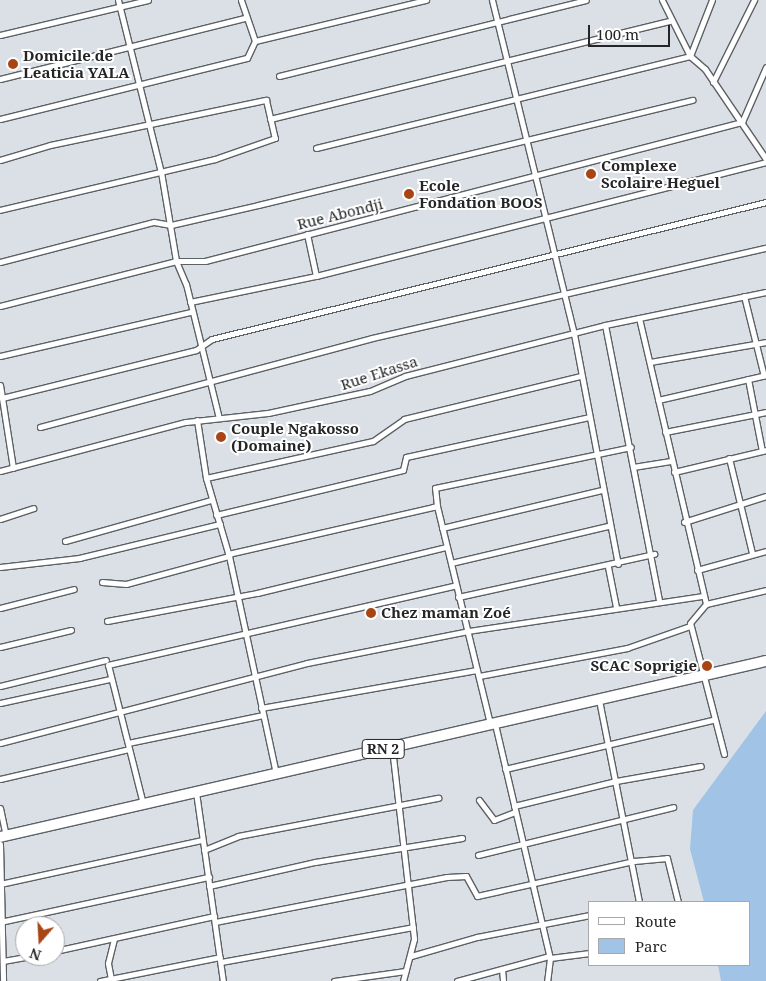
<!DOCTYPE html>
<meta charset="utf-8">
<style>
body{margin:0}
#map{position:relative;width:766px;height:981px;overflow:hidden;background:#dbe0e6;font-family:"Noto Serif",serif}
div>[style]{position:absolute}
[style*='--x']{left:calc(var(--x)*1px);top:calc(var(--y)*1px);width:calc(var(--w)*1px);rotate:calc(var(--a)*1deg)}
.green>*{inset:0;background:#a0c3e6}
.roads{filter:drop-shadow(1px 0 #5c6166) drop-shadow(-1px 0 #5c6166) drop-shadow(0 1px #5c6166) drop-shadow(0 -1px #5c6166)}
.street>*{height:5px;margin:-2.5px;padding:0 2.5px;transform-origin:2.5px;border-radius:2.5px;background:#fff}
.highway>*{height:10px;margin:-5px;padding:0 5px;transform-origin:5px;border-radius:5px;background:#fff}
.dots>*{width:14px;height:14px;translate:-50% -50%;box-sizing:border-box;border:2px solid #fff;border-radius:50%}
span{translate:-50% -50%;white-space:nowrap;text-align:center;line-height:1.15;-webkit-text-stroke:4px #fff;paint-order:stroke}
.shield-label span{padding:1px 4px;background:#fff;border:1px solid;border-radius:4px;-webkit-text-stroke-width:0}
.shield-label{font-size:14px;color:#232527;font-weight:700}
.poi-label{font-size:15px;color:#232527;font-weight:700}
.left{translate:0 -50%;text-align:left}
.right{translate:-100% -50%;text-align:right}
.street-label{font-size:15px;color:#232527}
.legend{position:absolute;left:588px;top:901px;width:162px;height:65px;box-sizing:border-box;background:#fff;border:1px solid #a7a8a9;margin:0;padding:6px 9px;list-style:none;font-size:15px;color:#232527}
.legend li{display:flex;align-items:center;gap:10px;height:25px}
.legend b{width:25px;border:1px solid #a7a8a9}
.north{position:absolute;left:15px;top:916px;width:50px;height:50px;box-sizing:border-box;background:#fff;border:1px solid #a7a8a9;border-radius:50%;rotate:199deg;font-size:14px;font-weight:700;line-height:20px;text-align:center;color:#232527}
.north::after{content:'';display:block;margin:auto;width:18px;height:22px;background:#a94515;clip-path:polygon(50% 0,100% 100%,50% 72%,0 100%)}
.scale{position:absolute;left:588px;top:25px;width:82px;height:22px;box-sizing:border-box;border:2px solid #232527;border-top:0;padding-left:6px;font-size:15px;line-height:18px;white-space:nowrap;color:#232527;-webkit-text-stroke:4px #fff;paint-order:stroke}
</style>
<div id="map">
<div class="green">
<i style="clip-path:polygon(766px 711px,766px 981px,721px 981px,718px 965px,750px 965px,750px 902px,704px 902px,690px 849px,693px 810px)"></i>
</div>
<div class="roads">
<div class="street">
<i style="--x:118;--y:0;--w:177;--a:76"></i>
<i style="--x:161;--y:172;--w:90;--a:80.4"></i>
<i style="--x:176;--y:261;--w:25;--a:67"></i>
<i style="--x:186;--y:284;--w:138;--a:76.2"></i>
<i style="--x:492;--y:0;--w:344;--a:76.2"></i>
<i style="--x:574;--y:334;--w:234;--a:79.2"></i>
<i style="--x:662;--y:0;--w:63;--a:63.4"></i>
<i style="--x:690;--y:56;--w:20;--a:41"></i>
<i style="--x:705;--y:69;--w:109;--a:55.9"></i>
<i style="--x:0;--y:35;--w:152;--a:-13.3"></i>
<i style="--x:255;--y:41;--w:176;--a:-13.5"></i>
<i style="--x:279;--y:76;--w:316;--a:-13.9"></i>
<i style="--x:0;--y:79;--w:252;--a:-14"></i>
<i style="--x:713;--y:82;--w:92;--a:-63.4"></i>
<i style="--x:0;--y:119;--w:254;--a:-13.9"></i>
<i style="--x:247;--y:58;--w:19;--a:-65"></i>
<i style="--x:255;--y:41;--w:43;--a:-108.9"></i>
<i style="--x:270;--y:119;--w:412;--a:-13.8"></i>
<i style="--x:316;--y:148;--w:385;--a:-13.8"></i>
<i style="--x:690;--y:56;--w:60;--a:-68.6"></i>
<i style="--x:0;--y:160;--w:52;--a:-16.7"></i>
<i style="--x:50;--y:145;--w:221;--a:-11.8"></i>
<i style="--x:266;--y:100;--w:39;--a:77"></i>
<i style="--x:275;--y:138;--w:64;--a:160.7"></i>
<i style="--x:215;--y:159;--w:221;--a:166.7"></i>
<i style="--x:307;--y:234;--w:43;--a:77.9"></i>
<i style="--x:0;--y:262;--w:159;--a:-14.6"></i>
<i style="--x:154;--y:222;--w:17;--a:10"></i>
<i style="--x:171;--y:225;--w:89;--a:-12.9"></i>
<i style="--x:258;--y:205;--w:447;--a:-13.6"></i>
<i style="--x:744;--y:296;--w:82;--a:76"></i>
<i style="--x:190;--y:302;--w:129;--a:-11.7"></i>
<i style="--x:316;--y:276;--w:464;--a:-14.2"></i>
<i style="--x:0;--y:306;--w:182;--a:-14.3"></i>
<i style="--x:176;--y:261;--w:29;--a:0"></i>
<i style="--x:205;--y:261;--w:555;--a:-14.51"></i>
<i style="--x:742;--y:122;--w:60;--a:-66.4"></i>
<i style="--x:639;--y:318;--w:294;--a:76.8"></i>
<i style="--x:605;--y:325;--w:280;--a:78.9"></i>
<i style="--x:0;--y:356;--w:196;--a:-13"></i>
<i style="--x:650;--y:362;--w:118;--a:-9.8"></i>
<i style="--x:748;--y:379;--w:73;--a:79"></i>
<i style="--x:0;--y:385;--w:84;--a:81.1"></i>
<i style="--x:2;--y:398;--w:200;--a:-13.9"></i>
<i style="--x:196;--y:350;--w:19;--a:-35"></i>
<i style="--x:212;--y:339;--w:571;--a:-13.89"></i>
<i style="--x:658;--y:400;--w:111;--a:-13"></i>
<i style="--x:197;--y:420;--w:59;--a:81.2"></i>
<i style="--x:206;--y:478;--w:81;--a:73.6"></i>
<i style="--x:229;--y:556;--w:223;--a:77.8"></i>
<i style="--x:40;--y:427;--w:344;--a:-15"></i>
<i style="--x:372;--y:338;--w:404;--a:-12.9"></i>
<i style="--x:665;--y:432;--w:103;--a:-11.2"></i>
<i style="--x:729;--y:458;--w:98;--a:76.4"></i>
<i style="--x:633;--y:467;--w:38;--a:-9"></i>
<i style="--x:0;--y:471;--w:192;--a:-14.8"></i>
<i style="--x:186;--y:422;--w:82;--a:-6.3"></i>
<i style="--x:268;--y:413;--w:104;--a:-12.2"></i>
<i style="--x:370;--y:391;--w:38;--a:-23"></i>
<i style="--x:405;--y:376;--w:206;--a:-14.3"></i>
<i style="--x:605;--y:325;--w:164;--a:-11.6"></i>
<i style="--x:674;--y:472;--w:95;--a:-13.4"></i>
<i style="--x:206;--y:478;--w:171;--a:-12.5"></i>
<i style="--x:373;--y:441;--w:38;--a:-35"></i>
<i style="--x:404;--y:419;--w:182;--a:-13.7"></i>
<i style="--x:437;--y:506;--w:224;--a:76.3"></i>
<i style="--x:216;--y:515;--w:192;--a:-13.5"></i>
<i style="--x:403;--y:470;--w:13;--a:-77"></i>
<i style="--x:406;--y:457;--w:187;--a:-12.3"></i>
<i style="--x:0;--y:519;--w:35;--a:-18"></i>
<i style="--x:684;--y:522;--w:86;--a:-17.6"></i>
<i style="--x:442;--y:528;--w:163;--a:-13.4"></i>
<i style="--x:65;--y:541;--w:152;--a:-15.7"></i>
<i style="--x:228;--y:554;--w:210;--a:-12.9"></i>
<i style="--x:433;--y:507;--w:4;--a:-14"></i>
<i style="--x:437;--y:506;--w:18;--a:-96"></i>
<i style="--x:435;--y:488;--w:200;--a:-11.8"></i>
<i style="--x:451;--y:563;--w:161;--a:-13.3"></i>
<i style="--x:0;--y:567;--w:80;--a:-6.5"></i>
<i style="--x:79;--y:558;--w:145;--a:-13.6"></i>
<i style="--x:608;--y:567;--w:41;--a:78.7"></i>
<i style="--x:697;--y:570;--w:72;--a:-15.4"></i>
<i style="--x:102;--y:582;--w:24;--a:5"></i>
<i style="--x:126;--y:584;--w:107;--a:-15.2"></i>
<i style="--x:458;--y:597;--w:201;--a:-12.4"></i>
<i style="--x:0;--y:608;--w:76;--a:-14.4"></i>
<i style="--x:107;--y:621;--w:153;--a:-10.6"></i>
<i style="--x:257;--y:593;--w:195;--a:-13.7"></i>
<i style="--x:0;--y:647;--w:73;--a:-13.5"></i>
<i style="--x:479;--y:676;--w:151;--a:-10.7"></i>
<i style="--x:627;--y:648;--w:67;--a:-19.2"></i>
<i style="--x:0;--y:686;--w:109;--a:-13.8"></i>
<i style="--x:599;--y:700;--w:206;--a:78.8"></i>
<i style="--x:0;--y:703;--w:113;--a:-12.3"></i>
<i style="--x:261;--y:708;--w:219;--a:-10"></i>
<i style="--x:495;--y:724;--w:240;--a:76.8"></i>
<i style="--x:550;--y:958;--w:23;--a:97"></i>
<i style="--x:0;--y:743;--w:317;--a:-14.6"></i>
<i style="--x:307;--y:663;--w:164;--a:-11.2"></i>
<i style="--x:468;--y:631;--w:237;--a:-8.5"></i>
<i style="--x:128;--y:743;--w:138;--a:-11.7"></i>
<i style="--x:392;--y:748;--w:192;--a:83.4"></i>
<i style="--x:414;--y:939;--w:43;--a:104.7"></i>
<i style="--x:724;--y:754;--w:135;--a:-104.5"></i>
<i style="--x:690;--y:623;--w:25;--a:-50"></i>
<i style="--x:706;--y:604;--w:62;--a:-13.1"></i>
<i style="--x:505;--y:769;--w:214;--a:-13.3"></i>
<i style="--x:0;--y:779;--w:132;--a:-13.1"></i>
<i style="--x:196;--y:792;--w:191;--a:81.9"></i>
<i style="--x:479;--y:800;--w:25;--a:53"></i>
<i style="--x:494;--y:820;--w:22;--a:-21"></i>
<i style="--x:143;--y:804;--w:143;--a:-104.1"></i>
<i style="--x:108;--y:665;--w:357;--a:-12.9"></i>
<i style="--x:514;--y:806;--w:105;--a:-13.8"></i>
<i style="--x:616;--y:781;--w:86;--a:-10"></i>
<i style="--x:0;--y:808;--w:29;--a:78"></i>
<i style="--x:0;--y:844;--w:137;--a:88.7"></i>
<i style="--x:204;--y:850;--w:37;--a:-22"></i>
<i style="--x:238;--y:836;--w:204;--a:-10.8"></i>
<i style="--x:478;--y:855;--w:201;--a:-13.8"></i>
<i style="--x:0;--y:884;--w:207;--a:-12.3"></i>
<i style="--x:209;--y:886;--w:109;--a:-12.8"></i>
<i style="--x:315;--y:862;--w:149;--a:-9.3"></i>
<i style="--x:0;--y:922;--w:214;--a:-12.2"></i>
<i style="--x:215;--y:922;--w:236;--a:-11"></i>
<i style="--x:447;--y:877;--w:19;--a:-3"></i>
<i style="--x:466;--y:876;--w:23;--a:61"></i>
<i style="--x:477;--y:896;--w:161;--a:-12.6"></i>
<i style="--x:634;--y:861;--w:33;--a:-5"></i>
<i style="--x:667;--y:858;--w:45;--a:76"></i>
<i style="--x:55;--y:951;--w:163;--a:-12.4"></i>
<i style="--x:411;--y:956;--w:69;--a:-16.1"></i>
<i style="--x:477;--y:937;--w:115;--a:-11"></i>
<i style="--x:550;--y:958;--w:40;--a:-7.1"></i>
<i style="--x:3;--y:961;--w:28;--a:-10"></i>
<i style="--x:221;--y:962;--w:195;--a:-10.3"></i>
<i style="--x:502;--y:969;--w:12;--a:85"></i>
<i style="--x:111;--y:979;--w:16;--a:-101"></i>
<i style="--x:108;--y:963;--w:25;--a:-76"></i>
<i style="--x:100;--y:981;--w:122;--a:-11.3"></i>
<i style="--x:334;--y:981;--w:72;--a:-8"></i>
<i style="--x:457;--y:981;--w:95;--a:-15.2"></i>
</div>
<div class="highway">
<i style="--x:0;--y:837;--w:786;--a:-12.94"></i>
</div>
</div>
<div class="dots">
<i style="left:13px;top:64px;background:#a94515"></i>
<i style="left:591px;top:174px;background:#a94515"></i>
<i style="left:409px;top:194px;background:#a94515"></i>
<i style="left:221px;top:437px;background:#a94515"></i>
<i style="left:371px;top:613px;background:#a94515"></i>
<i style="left:707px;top:666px;background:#a94515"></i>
</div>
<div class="shield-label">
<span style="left:383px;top:749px">RN 2</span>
</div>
<div class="poi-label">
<span class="left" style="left:23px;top:64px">Domicile de<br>Leaticia YALA</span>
<span class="left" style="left:601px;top:174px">Complexe<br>Scolaire Heguel</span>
<span class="left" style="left:419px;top:194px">Ecole<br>Fondation BOOS</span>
<span class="left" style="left:231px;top:437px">Couple Ngakosso<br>(Domaine)</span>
<span class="left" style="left:381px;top:613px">Chez maman Zoé</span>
<span class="right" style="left:697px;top:666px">SCAC Soprigie</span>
</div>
<div class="street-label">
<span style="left:340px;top:214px;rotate:-14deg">Rue Abondji</span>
<span style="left:379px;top:373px;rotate:-18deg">Rue Ekassa</span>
</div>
<ul class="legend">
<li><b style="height:6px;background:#fff"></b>Route</li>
<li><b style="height:14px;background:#a0c3e6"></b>Parc</li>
</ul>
<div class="north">N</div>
<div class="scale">100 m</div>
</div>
